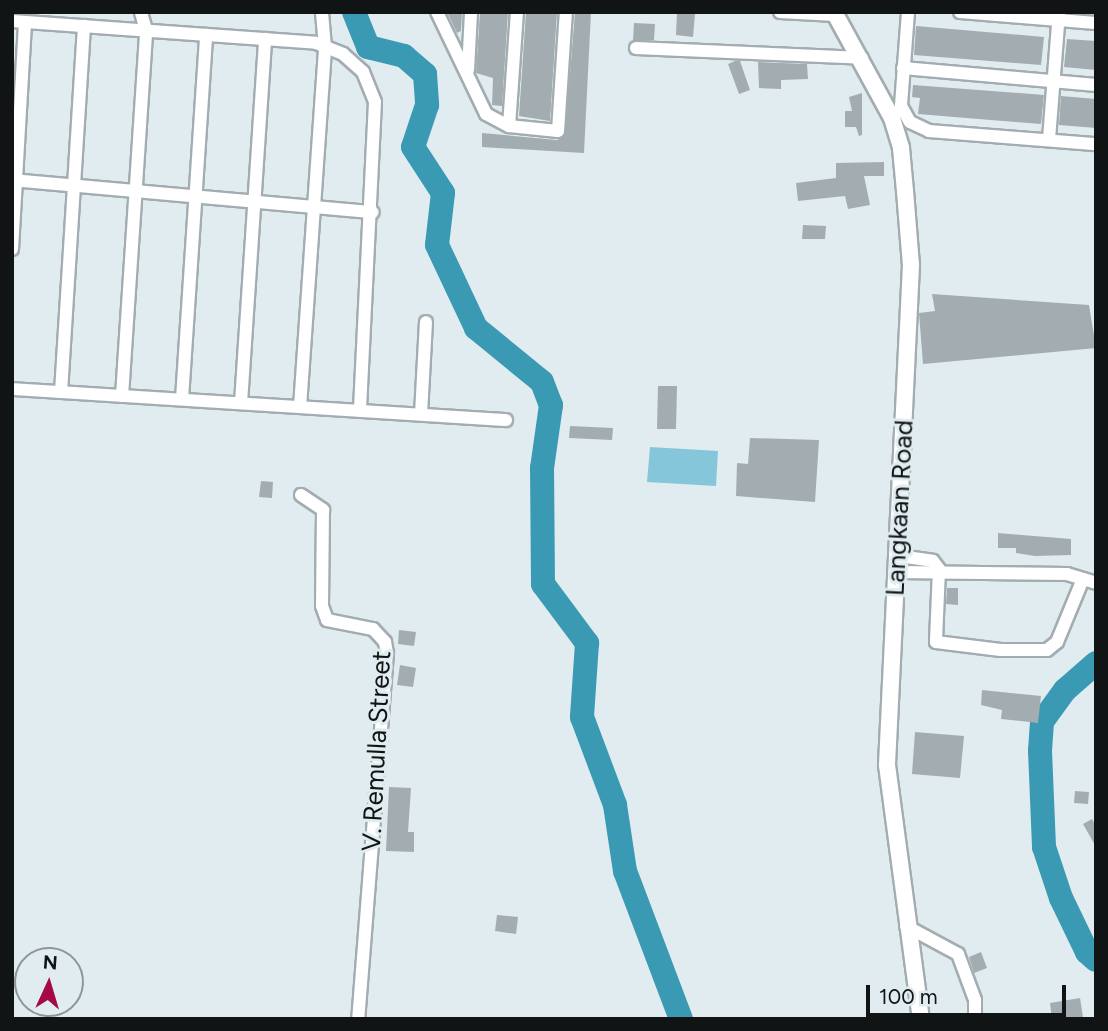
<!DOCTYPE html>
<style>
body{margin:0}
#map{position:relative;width:1108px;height:1031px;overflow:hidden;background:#e1ecf0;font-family:Figtree,sans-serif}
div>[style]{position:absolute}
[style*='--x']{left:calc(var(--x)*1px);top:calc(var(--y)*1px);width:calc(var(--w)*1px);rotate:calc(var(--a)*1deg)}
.green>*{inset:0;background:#86c6da}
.river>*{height:24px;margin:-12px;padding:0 12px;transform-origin:12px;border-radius:12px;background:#3a9ab4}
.building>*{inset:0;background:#a3adb1}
.roads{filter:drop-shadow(2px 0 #a3adb1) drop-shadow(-2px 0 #a3adb1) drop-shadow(0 2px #a3adb1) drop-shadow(0 -2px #a3adb1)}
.minor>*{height:12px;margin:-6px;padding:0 6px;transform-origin:6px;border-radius:6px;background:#fff}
.tertiary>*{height:16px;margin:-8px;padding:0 8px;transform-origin:8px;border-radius:8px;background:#fff}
span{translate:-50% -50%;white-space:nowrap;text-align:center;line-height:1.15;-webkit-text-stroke:6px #e1ecf0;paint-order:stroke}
.street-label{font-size:26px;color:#101415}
.frame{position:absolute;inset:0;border:14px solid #101415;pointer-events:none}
.north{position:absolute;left:14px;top:947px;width:70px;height:70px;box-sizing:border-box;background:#e1ecf0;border:2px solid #8d9698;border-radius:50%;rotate:4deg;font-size:19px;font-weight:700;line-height:28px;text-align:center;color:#101415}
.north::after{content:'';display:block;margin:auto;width:24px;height:32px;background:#a40b44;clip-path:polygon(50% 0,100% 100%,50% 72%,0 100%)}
.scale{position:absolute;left:866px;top:985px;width:200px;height:32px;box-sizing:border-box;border:4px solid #101415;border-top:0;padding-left:9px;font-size:21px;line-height:24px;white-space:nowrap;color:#101415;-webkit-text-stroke:5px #e1ecf0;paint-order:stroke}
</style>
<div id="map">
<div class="green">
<i style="clip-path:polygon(650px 447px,718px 451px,716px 486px,647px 482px)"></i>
</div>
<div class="river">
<i style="--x:354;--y:12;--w:38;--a:68"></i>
<i style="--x:368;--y:47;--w:37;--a:14"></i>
<i style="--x:404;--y:56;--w:28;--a:41"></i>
<i style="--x:425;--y:74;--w:31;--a:86"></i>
<i style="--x:427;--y:105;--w:44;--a:108.4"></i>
<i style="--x:413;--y:147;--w:55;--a:56.9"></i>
<i style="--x:443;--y:193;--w:52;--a:96.6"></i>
<i style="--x:437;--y:245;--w:92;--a:64.8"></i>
<i style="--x:476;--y:328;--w:85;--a:39.3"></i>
<i style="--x:542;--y:382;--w:25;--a:69"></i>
<i style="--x:551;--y:405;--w:64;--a:98.1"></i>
<i style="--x:542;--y:468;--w:116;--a:89.5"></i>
<i style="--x:543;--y:584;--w:74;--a:53.3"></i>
<i style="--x:587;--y:643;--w:74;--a:93.9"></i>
<i style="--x:582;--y:717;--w:94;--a:69.4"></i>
<i style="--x:615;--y:805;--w:67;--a:81.4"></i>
<i style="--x:625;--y:871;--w:158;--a:69.3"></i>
<i style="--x:1096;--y:663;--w:41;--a:138.9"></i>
<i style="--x:1065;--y:690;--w:39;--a:126"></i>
<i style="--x:1042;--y:722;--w:29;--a:94"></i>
<i style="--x:1040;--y:751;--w:96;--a:87.6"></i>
<i style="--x:1044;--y:847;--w:54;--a:71.6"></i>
<i style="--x:1061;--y:898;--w:60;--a:64.3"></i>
<i style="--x:1087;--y:952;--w:12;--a:42"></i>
</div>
<div class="building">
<i style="clip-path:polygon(447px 12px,462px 12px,461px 31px,457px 33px)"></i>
<i style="clip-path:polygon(480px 12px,508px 12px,502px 106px,492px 105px,493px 78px,476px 73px)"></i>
<i style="clip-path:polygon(526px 12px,557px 12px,550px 121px,519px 116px)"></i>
<i style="clip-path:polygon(575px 12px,591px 12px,584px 153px,482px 147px,482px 133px,557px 140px,565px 136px)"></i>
<i style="clip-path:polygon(677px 12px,695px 14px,693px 37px,676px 35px)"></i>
<i style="clip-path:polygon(634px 23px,655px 24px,654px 40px,633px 40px)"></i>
<i style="clip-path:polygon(916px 26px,1044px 37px,1041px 65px,914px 55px)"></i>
<i style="clip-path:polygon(1067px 39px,1096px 41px,1096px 70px,1064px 67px)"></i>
<i style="clip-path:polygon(735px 61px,740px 61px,750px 90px,739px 94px,728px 64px)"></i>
<i style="clip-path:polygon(758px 62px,807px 64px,808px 79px,781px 80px,781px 89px,759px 88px)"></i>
<i style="clip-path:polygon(913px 85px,1044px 95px,1041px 124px,918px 114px,920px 98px,912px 97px)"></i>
<i style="clip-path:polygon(862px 93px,862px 135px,859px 136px,856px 127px,845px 127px,845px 111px,852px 111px,849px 97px)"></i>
<i style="clip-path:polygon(1061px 96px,1096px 99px,1096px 128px,1059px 125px)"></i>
<i style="clip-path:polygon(884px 162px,884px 176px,864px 176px,870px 205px,848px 209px,845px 196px,798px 201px,796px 183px,836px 178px,836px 163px)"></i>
<i style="clip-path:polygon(803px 225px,826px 226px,825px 239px,802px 239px)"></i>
<i style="clip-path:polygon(932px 294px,1089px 305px,1096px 348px,923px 364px,919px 313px,935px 311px)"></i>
<i style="clip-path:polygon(658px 386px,677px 386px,676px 429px,657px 429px)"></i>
<i style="clip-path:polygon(570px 426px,613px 428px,612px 440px,569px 438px)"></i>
<i style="clip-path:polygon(750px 438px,819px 440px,815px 502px,736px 496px,737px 463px,748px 464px)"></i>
<i style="clip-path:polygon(261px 481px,273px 482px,272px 498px,259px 497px)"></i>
<i style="clip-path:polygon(998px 533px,1071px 539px,1071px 555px,1035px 556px,1016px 553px,1016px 548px,998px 548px)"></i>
<i style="clip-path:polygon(947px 588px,958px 588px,958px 605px,946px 604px)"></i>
<i style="clip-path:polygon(399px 630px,416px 632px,414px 646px,398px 644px)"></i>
<i style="clip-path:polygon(400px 665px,416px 668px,413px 687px,397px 685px)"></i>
<i style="clip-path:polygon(982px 690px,1041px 696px,1038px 723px,1001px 719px,1002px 710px,981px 705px)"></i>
<i style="clip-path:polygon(915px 732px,964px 736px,960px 778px,912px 774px)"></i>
<i style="clip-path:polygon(389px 787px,411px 788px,408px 832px,414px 832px,414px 852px,386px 851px)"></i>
<i style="clip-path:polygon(1075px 791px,1089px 792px,1088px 804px,1074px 803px)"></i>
<i style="clip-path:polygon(1092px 819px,1096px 826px,1096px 847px,1083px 824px)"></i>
<i style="clip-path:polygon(497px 915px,518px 917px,516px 934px,495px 931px)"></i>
<i style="clip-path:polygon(981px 952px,987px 968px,974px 973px,969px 957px)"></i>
<i style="clip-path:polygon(1080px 998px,1083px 1017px,1052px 1019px,1050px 1003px)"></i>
</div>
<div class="roads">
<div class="minor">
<i style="--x:437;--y:12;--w:113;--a:64.3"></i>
<i style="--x:486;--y:114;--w:26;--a:28"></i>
<i style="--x:509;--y:126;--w:49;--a:5.8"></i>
<i style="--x:558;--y:131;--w:119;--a:-86.2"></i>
<i style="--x:780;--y:12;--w:55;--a:3.1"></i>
<i style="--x:908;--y:12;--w:94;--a:94.3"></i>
<i style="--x:901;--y:106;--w:18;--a:61"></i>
<i style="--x:910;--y:122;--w:21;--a:25"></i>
<i style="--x:929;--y:131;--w:168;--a:4.5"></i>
<i style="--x:960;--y:12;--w:136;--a:4.6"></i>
<i style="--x:12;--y:21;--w:305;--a:4.1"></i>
<i style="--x:316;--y:43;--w:29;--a:22"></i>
<i style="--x:343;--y:54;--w:27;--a:42"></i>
<i style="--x:363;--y:72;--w:32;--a:68"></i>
<i style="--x:375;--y:102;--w:309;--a:92.8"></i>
<i style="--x:636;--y:48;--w:226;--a:2.5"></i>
<i style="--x:903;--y:68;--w:194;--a:5"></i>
<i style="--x:468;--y:70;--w:58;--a:-87"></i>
<i style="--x:509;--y:126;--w:114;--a:-86"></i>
<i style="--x:1049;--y:139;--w:126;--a:-85.5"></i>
<i style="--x:12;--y:180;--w:362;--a:5.1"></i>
<i style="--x:12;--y:249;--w:227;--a:-86.7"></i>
<i style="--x:12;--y:389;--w:495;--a:3.6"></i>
<i style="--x:61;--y:392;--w:367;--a:-86.4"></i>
<i style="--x:122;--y:396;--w:367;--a:-86.2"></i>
<i style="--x:146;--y:30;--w:19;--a:-106"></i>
<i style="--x:182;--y:399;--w:365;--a:-86.2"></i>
<i style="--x:241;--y:403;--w:365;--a:-86.2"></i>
<i style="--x:300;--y:407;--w:361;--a:-86"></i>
<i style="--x:325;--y:47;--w:35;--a:-95"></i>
<i style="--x:421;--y:414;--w:92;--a:-86.9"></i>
<i style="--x:301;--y:495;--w:27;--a:34"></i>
<i style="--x:323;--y:510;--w:96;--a:90.6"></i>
<i style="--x:322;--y:606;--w:15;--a:70"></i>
<i style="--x:327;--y:620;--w:47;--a:11.1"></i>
<i style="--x:373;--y:629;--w:18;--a:47"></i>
<i style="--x:385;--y:642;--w:11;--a:80"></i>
<i style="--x:387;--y:653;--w:367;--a:94.5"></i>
<i style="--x:899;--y:556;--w:34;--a:8"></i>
<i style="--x:933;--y:561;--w:10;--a:53"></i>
<i style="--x:939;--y:569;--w:73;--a:92.4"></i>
<i style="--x:936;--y:642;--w:65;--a:7"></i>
<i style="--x:1001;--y:650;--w:46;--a:0"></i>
<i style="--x:1047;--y:650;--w:13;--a:-39"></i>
<i style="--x:1057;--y:642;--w:68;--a:-67.6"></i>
<i style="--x:898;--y:572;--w:169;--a:0.7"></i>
<i style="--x:1067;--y:574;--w:30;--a:17"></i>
<i style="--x:906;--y:926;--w:59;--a:28.3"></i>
<i style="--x:958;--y:954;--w:49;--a:69.7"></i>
<i style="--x:975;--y:1000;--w:19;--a:90"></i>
</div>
<div class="tertiary">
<i style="--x:834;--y:12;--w:121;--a:61.3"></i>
<i style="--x:892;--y:118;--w:31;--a:73"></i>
<i style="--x:901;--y:148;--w:43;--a:84.7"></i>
<i style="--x:905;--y:191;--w:74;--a:85.4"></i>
<i style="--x:911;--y:265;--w:501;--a:92.75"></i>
<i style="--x:887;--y:765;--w:256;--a:82.4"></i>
</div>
</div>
<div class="street-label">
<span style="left:900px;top:508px;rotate:-87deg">Langkaan Road</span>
<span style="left:377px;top:751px;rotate:-87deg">V. Remulla Street</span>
</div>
<div class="frame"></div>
<div class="north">N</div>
<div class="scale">100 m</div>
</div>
